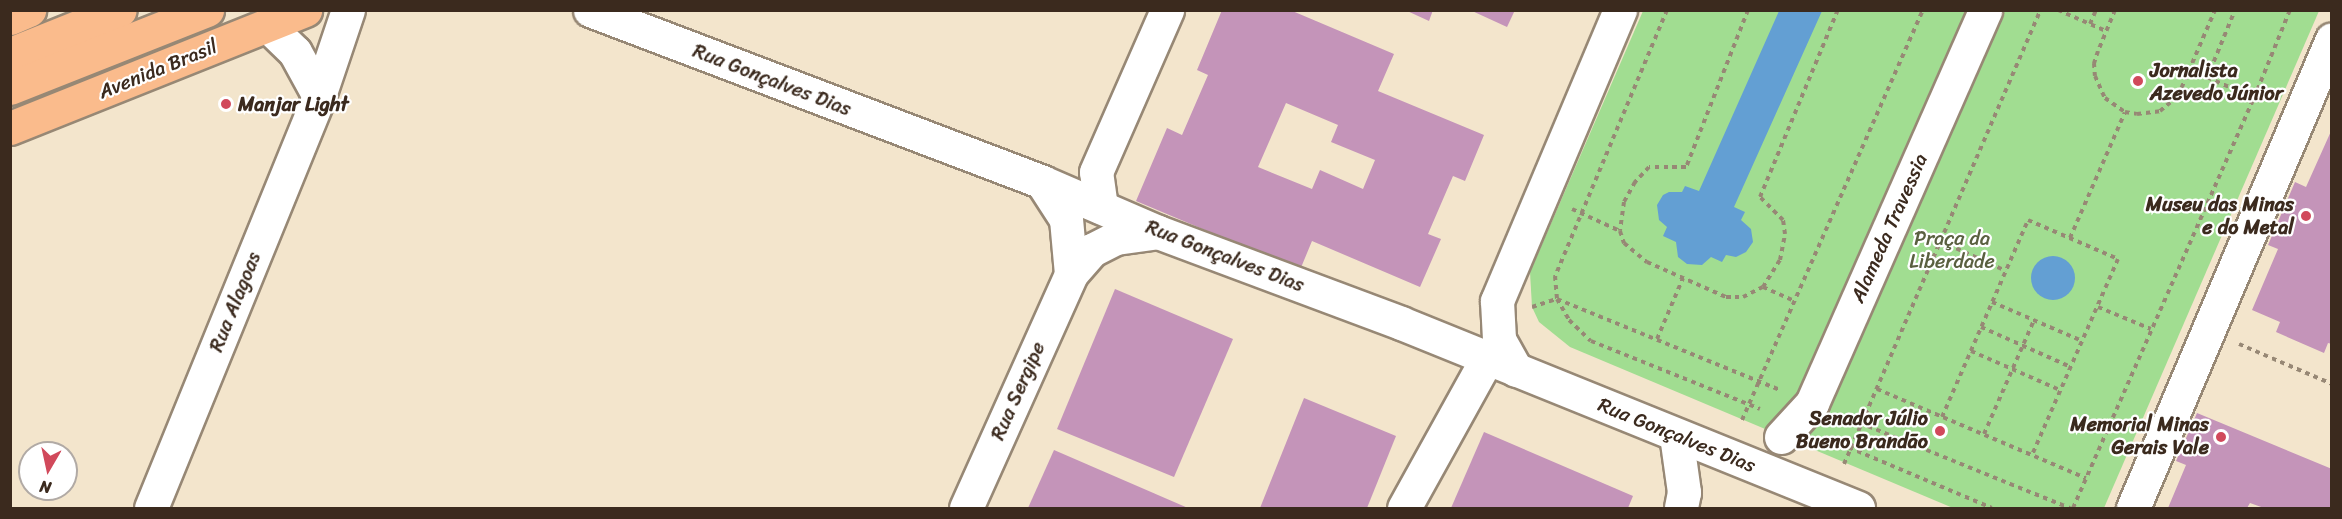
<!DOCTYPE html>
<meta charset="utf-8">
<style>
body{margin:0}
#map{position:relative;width:2342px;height:519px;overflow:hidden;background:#f3e5cc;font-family:Sriracha,sans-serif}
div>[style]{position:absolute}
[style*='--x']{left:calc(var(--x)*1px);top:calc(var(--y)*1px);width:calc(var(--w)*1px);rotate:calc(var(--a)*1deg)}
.green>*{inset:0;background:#a1dd91}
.water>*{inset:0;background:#639fd3}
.round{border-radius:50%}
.building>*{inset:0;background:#c494b9}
.path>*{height:4px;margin-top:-2px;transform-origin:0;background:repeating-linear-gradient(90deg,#978875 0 4.5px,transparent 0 9px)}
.roads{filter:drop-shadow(2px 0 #978875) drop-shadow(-2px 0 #978875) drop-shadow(0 2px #978875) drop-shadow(0 -2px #978875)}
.minor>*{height:33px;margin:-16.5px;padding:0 16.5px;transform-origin:16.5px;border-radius:16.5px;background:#fff}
.major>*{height:33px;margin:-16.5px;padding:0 16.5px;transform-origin:16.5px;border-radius:16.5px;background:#fabb8c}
.dots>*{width:16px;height:16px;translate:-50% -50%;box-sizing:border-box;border:3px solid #fff;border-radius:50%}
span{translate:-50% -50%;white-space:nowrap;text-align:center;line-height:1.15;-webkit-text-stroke:4.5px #fff;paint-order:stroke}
.street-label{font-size:20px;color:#3b2a1e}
.poi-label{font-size:20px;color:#3b2a1e;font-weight:700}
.left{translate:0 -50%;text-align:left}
.right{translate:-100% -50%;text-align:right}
.park-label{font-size:20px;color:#5a6040}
.frame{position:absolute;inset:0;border:12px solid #3b2a1e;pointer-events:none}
.north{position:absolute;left:18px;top:441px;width:60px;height:60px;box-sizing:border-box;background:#fff;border:2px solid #b1aaa5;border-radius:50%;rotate:189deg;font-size:16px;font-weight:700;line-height:24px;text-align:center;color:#3b2a1e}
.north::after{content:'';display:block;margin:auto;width:21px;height:27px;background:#d1495b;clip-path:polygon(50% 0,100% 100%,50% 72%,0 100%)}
</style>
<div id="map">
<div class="green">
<i style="clip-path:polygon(1643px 11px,2319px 11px,2104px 508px,1953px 508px,1570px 347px,1539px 322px,1532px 307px,1530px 272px)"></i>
</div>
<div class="water">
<i style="clip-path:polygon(1779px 11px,1822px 11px,1734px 207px,1745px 212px,1741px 220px,1751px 229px,1753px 242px,1746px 252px,1736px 257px,1726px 255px,1722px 262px,1711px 257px,1702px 265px,1687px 264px,1678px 257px,1676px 242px,1663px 236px,1667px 227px,1659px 220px,1657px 205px,1663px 195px,1669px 192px,1682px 192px,1685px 186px,1699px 191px)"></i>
<i class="round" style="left:2031px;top:256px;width:44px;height:44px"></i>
</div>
<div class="building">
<i style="clip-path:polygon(evenodd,1222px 10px,1290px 10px,1394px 54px,1378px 91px,1484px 135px,1465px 181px,1453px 176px,1428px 234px,1441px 239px,1420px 287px,1312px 241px,1300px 270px,1136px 201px,1167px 128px,1182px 135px,1208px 75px,1197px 70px,1222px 10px,1286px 103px,1338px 125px,1331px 142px,1375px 160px,1363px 189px,1320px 170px,1312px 189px,1258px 167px,1286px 103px)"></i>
<i style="clip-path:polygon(1405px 10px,1433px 10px,1429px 21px)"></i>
<i style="clip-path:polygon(1470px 10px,1515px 10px,1507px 27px)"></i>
<i style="clip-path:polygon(2332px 129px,2332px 344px,2328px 343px,2324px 353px,2276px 332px,2280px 322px,2252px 310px,2278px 249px,2268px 245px,2295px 182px,2306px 187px)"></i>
<i style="clip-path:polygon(1115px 289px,1233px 339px,1174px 477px,1057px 429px)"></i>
<i style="clip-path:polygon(1304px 398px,1396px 436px,1367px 508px,1260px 508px)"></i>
<i style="clip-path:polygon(2197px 413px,2332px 469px,2332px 508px,2264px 508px,2250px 503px,2247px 508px,2168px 508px,2186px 465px,2176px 461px)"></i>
<i style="clip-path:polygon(1484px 432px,1633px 496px,1628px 508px,1451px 508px)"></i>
<i style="clip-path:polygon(1054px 450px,1188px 508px,1028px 508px)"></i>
</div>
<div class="path">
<i style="--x:1667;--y:10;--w:289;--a:112.8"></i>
<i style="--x:1555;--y:276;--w:23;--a:85"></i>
<i style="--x:1557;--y:299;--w:24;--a:60"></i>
<i style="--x:1569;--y:320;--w:30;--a:44"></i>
<i style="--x:1591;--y:341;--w:182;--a:21.9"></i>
<i style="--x:1748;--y:10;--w:169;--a:111.5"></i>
<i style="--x:1686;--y:167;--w:37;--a:180"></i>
<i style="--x:1649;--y:167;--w:21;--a:133"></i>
<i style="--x:1635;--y:182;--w:23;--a:119"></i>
<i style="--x:1624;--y:202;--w:29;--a:98"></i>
<i style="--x:1620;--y:231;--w:13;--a:72"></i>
<i style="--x:1624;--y:243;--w:30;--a:40"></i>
<i style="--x:1647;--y:262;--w:86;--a:23.9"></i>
<i style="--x:1726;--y:297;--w:17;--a:0"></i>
<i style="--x:1743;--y:297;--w:22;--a:-27"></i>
<i style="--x:1763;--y:287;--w:32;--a:-58"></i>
<i style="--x:1780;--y:260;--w:26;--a:-79"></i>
<i style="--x:1785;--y:234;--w:14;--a:-98"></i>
<i style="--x:1783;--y:220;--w:33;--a:-135"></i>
<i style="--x:1760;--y:197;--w:203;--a:-67.4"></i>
<i style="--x:2058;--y:10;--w:52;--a:23.6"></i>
<i style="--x:2115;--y:10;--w:44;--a:112.5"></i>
<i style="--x:2098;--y:51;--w:13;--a:108"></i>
<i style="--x:2094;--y:63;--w:13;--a:86"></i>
<i style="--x:2095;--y:76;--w:24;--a:66"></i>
<i style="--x:2105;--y:98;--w:24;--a:35"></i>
<i style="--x:2125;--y:112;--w:12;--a:9"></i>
<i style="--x:2137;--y:114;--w:23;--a:-7"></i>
<i style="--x:2160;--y:111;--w:23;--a:-40"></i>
<i style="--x:2178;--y:96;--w:94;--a:-66.7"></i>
<i style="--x:2090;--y:24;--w:15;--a:-67"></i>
<i style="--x:2191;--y:70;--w:69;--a:24"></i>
<i style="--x:2207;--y:78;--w:74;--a:-67.6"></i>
<i style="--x:1572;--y:209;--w:53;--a:24.6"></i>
<i style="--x:2070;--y:238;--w:137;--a:-66.4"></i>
<i style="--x:1940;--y:241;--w:72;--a:24.4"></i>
<i style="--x:1763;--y:287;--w:34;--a:24"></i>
<i style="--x:1992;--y:302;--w:98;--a:23.4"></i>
<i style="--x:1532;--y:307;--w:26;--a:-18"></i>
<i style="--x:1557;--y:299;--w:241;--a:22.2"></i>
<i style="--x:2098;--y:307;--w:57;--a:22.5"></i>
<i style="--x:1981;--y:327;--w:98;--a:24"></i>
<i style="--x:1657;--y:339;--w:66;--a:-66.9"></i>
<i style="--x:2239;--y:344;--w:101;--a:23.3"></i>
<i style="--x:1971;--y:351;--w:97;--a:23.7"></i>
<i style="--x:1877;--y:389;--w:227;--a:23.1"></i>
<i style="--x:1843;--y:416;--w:245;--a:22.1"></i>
<i style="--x:1942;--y:417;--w:215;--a:-66.4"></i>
<i style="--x:2028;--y:220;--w:98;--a:23.4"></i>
<i style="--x:2118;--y:259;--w:214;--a:113.7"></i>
<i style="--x:1742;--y:420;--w:448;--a:-66.2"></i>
<i style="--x:1984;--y:434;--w:124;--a:-66.3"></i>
<i style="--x:1824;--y:437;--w:182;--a:22.9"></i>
<i style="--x:1844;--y:464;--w:495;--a:-66.6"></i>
<i style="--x:2073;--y:508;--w:448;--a:-66.2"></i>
<i style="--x:2254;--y:98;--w:95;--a:-67.8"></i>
</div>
<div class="roads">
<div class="minor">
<i style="--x:590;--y:10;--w:484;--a:20.8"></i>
<i style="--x:1042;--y:182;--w:126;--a:23.3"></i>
<i style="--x:1158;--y:232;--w:259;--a:20.5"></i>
<i style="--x:1401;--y:323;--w:493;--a:22"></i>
<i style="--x:268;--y:26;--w:37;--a:44"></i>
<i style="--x:295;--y:52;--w:50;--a:61.4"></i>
<i style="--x:1042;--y:182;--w:44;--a:57"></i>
<i style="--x:1066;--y:219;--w:55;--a:84.8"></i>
<i style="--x:1101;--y:207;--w:35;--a:-98"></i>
<i style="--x:1096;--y:172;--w:177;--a:-66.3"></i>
<i style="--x:1516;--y:370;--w:35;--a:-119"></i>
<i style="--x:1499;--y:339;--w:38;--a:-93"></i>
<i style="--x:1497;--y:301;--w:316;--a:-67.1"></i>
<i style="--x:1676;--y:435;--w:58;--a:82"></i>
<i style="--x:1684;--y:492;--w:16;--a:101"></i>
<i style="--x:1781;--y:437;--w:46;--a:-47.6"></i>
<i style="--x:1812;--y:403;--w:429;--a:-66.2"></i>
<i style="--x:151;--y:508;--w:445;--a:-67.8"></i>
<i style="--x:319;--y:96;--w:91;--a:-71.4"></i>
<i style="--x:966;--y:508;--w:256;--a:-65.8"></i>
<i style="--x:1071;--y:274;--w:32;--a:-49"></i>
<i style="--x:1092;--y:250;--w:27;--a:-27"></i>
<i style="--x:1116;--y:238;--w:42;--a:-8.1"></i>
<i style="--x:1404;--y:508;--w:171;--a:-61"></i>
<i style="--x:2133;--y:508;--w:509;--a:-67.01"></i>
</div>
<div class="major">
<i style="--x:10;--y:18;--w:21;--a:-23"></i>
<i style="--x:10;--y:54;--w:118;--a:-21.8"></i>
<i style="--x:10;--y:88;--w:212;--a:-21.6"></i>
<i style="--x:10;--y:128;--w:318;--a:-21.8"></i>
</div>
</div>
<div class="dots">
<i style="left:2138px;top:81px;background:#d1495b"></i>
<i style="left:226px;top:104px;background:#d1495b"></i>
<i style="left:2306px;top:216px;background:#d1495b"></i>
<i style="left:1940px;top:431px;background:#d1495b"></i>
<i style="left:2221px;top:437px;background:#d1495b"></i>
</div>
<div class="street-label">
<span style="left:158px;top:69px;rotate:-22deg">Avenida Brasil</span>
<span style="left:772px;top:80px;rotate:21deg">Rua Gonçalves Dias</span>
<span style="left:1889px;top:228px;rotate:-66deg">Alameda Travessia</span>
<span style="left:1225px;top:256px;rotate:21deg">Rua Gonçalves Dias</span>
<span style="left:235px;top:302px;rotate:-68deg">Rua Alagoas</span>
<span style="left:1018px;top:391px;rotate:-66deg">Rua Sergipe</span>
<span style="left:1677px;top:435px;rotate:22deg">Rua Gonçalves Dias</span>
</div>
<div class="poi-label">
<span class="left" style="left:2150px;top:82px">Jornalista<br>Azevedo Júnior</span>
<span class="left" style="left:238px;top:104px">Manjar Light</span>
<span class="right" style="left:2294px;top:216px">Museu das Minas<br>e do Metal</span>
<span class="right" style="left:1928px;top:430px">Senador Júlio<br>Bueno Brandão</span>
<span class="right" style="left:2209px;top:436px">Memorial Minas<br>Gerais Vale</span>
</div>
<div class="park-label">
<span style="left:1952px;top:250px">Praça da<br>Liberdade</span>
</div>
<div class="frame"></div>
<div class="north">N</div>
</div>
